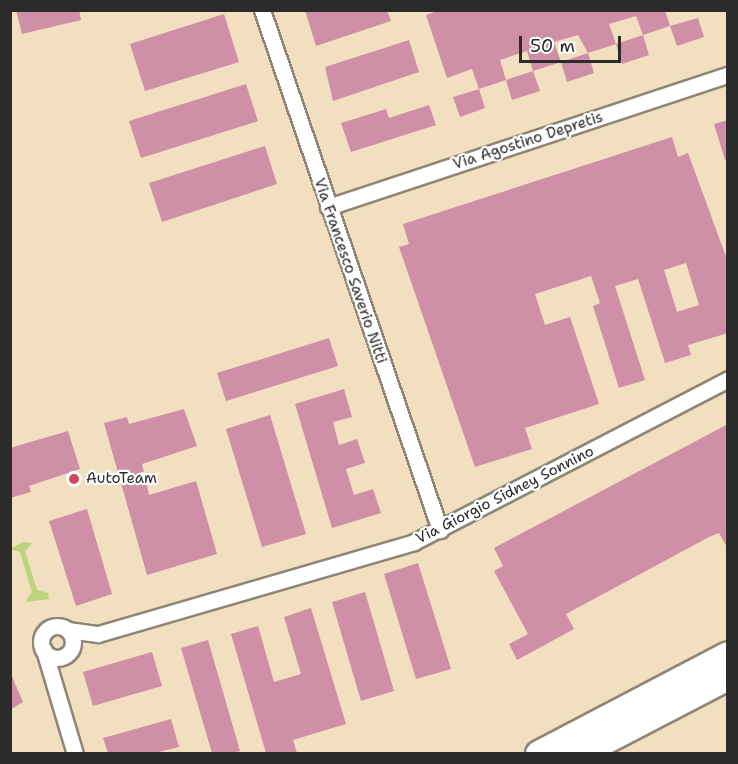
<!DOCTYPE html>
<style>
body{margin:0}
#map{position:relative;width:738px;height:764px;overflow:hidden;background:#f2dfc0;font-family:"Shantell Sans",sans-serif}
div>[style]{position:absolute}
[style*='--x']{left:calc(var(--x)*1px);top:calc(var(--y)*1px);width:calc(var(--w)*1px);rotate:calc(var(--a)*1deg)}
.green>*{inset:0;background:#bad57b}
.building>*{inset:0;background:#cf8fa7}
.roads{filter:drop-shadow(2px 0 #8e8576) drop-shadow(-2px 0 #8e8576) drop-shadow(0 2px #8e8576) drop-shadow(0 -2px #8e8576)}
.minor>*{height:15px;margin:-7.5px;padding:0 7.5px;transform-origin:7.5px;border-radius:7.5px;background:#fff}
.minor>.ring{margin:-7.5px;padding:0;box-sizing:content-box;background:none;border:15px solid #fff;border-radius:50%}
.trunk>*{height:26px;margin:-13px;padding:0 13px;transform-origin:13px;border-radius:13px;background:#fff}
.dots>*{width:16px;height:16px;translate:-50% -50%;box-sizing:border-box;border:3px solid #fff;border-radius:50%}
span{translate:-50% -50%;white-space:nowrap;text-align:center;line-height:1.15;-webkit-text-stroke:4.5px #fff;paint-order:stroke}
.street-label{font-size:15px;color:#2b2b2b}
.poi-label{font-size:15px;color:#2b2b2b}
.left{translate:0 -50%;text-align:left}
.frame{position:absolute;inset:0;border:12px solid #2b2b2b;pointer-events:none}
.scale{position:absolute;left:519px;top:36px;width:102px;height:27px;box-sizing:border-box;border:3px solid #2b2b2b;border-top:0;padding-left:8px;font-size:18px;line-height:21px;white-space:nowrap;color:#2b2b2b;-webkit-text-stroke:4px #fff;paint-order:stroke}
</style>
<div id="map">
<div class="green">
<i style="clip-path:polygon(23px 542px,32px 543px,25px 551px,37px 590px,48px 593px,49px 599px,25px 602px,32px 592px,20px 552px,10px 549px)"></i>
</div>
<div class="building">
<i style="clip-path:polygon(16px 10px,79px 10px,81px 20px,22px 34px)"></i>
<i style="clip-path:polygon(305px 10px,387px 10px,391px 21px,316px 46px)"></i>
<i style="clip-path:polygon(evenodd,440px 10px,665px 10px,670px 26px,643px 35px,636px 16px,609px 24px,616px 44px,588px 53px,578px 35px,554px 42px,561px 62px,533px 71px,540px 91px,512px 100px,506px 80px,479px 89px,472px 69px,447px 78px,426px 15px,440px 10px,527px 51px,533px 71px,506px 80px,500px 60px,527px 51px)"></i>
<i style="clip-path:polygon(224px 14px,239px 62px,145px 91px,130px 44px)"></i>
<i style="clip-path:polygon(698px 18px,704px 37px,677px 46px,670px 26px)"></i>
<i style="clip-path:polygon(643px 35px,649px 55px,622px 64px,616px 44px)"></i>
<i style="clip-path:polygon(409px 40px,419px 72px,333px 101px,325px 67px)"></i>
<i style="clip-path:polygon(588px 53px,594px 73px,567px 82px,561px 62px)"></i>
<i style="clip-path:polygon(246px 84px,258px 121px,141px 158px,129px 121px)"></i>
<i style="clip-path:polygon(479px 89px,485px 108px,460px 117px,453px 97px)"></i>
<i style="clip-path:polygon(429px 105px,436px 125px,351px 152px,341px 123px,386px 109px,389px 118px)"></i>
<i style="clip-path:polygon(728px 120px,728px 160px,725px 160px,714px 124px)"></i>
<i style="clip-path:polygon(evenodd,672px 137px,678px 157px,688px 153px,728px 262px,728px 333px,688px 345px,691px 355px,665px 363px,638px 279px,615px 286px,645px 380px,619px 388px,593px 306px,600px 303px,591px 276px,535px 294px,545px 325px,570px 317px,599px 404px,525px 428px,532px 449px,475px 467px,399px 247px,409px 244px,403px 224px,672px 137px,686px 263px,699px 305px,677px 312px,664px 270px,686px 263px)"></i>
<i style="clip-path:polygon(265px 146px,277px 184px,162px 222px,149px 183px)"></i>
<i style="clip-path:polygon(329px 338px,338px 366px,226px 401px,217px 373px)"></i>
<i style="clip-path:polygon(344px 389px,352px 417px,333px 422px,339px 445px,357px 439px,365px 463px,346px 469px,354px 495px,373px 489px,381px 513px,332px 528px,295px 404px)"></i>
<i style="clip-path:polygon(184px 409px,197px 446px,142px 464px,149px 495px,196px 481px,217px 554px,147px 575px,104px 423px,127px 417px,129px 424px)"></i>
<i style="clip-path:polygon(270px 415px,306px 534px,262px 547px,226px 429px)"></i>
<i style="clip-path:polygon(728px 424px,728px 549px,719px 533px,709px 537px,566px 614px,574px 629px,517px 660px,509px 644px,528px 634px,494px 571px,503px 566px,494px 548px)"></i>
<i style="clip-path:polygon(68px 431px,80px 469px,29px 486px,31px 492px,10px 498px,10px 448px)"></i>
<i style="clip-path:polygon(87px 509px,112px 594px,76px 606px,49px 521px)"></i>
<i style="clip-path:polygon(418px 563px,451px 669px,416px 679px,384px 574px)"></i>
<i style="clip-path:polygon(365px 592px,394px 691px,361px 701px,332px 602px)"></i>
<i style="clip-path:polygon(311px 608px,346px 724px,293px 740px,297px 753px,266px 753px,231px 634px,258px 626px,274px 682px,301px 674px,284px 617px)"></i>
<i style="clip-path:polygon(208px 640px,240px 751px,231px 753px,212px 753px,181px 648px)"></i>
<i style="clip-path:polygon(152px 652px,162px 686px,93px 706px,83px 672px)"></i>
<i style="clip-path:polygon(10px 672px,23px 702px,10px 710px)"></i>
<i style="clip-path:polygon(171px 719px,179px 747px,155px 753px,108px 753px,103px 738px)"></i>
</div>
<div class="roads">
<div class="minor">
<i style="--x:262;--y:10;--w:550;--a:71.1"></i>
<i style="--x:328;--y:207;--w:421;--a:-18.3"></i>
<i class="ring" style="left:41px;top:626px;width:17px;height:17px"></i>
<i style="--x:68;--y:630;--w:30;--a:8"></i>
<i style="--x:98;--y:634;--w:329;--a:-16.2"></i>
<i style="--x:414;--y:542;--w:354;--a:-27.4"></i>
<i style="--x:44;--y:650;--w:109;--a:73.4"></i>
</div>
<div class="trunk">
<i style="--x:539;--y:754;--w:213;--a:-27.6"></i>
<i style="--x:580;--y:754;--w:167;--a:-27.5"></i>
</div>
</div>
<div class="dots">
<i style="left:74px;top:479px;background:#d1495b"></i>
</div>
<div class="street-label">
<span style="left:528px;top:141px;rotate:-18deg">Via Agostino Depretis</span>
<span style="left:350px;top:271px;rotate:71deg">Via Francesco Saverio Nitti</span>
<span style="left:505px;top:495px;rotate:-27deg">Via Giorgio Sidney Sonnino</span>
</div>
<div class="poi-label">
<span class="left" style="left:86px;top:479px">AutoTeam</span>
</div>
<div class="frame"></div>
<div class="scale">50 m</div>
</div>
